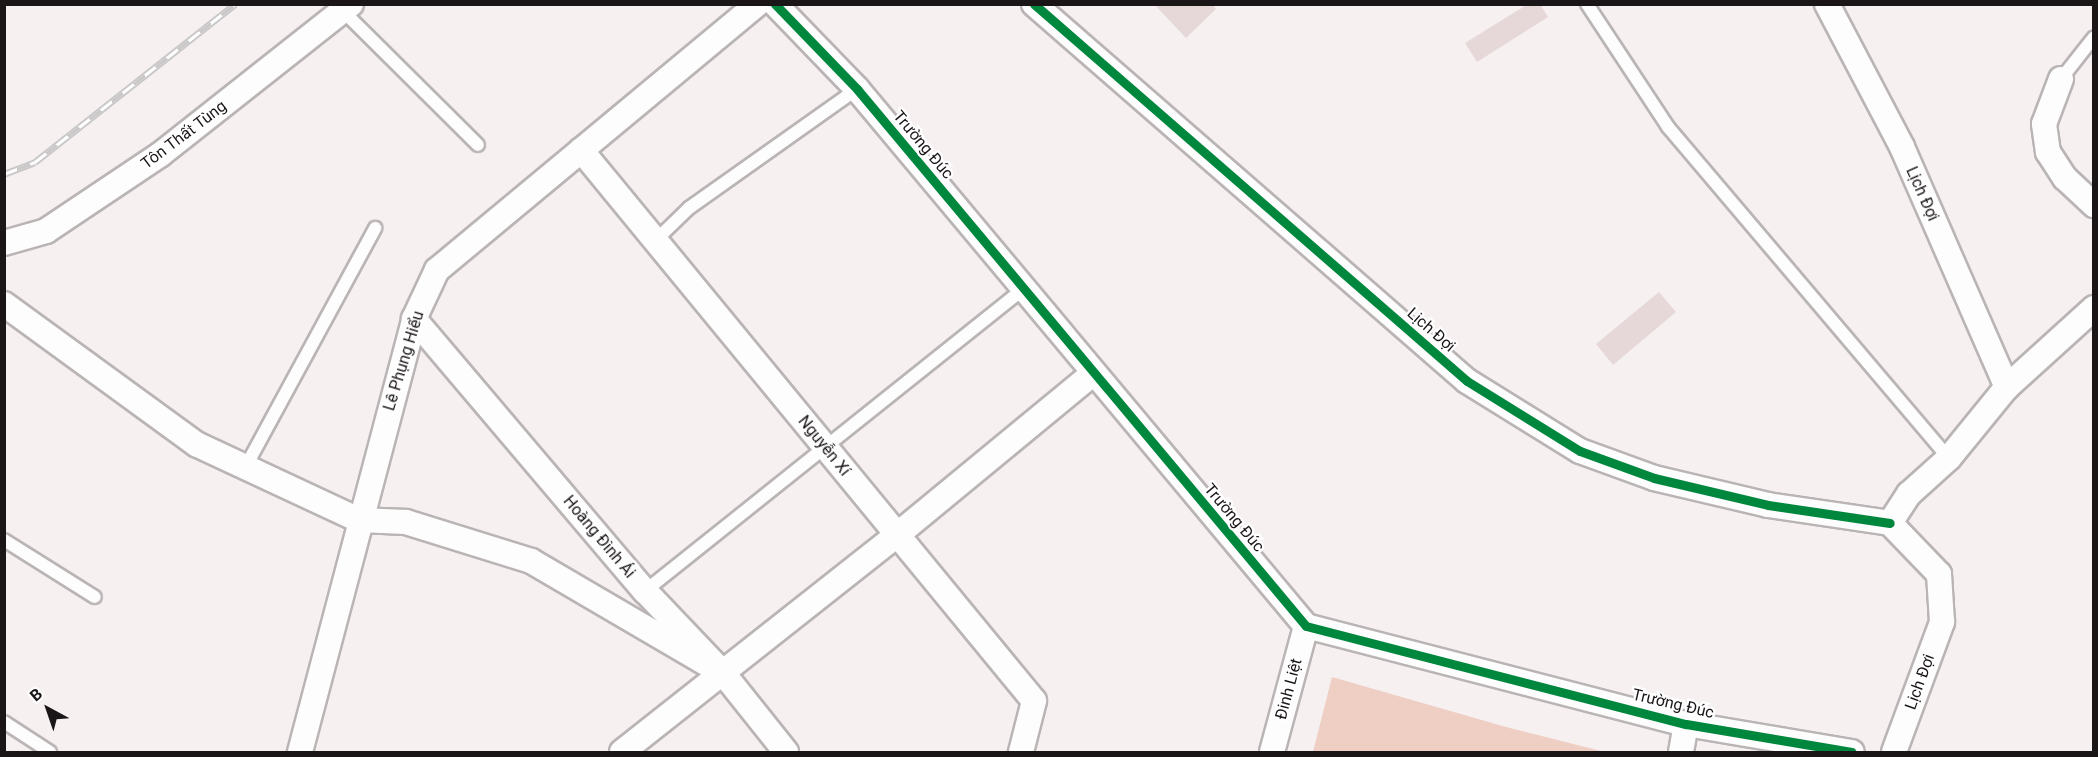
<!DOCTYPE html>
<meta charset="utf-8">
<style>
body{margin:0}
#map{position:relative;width:2098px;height:757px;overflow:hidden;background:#f6f0f1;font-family:Roboto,sans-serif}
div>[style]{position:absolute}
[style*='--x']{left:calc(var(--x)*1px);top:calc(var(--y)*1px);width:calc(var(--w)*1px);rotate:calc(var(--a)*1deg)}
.green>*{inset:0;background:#efcec4}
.building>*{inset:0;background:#e6d8d8}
.roads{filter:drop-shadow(2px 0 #bab4b5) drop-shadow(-2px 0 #bab4b5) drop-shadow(0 2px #bab4b5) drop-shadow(0 -2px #bab4b5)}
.service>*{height:12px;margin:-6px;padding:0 6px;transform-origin:6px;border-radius:6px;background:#fefdfd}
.minor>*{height:24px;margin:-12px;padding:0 12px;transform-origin:12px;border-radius:12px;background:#fefdfd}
.rail>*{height:7px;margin-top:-3.5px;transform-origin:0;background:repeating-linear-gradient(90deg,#fff 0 14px,#cac8c8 0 28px);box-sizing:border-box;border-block:2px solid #cac8c8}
.cycleway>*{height:9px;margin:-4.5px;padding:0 4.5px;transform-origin:4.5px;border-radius:4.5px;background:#00873e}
span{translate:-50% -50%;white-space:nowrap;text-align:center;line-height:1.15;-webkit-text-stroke:4.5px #fff;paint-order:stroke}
.street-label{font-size:16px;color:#1a1517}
.frame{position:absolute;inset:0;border:6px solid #1a1517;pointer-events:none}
.north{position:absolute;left:18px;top:679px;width:60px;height:60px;-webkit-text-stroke:4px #fff;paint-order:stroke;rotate:320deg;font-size:16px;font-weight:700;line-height:24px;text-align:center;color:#1a1517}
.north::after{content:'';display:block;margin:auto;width:21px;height:27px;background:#1a1517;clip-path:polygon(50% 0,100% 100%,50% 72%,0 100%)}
</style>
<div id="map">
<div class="green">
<i style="clip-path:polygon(1332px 677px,1506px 727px,1605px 752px,1313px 752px)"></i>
</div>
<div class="building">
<i style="clip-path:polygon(1154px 4px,1212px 4px,1216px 9px,1186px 38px)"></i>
<i style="clip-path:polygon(1528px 4px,1540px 4px,1548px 17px,1477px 62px,1465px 43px)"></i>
<i style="clip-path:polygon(1659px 292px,1676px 312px,1613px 365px,1596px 344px)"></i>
</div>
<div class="roads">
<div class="service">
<i style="--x:1587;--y:4;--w:147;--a:56.6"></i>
<i style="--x:1668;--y:127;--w:434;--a:49.7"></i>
<i style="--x:343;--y:11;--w:190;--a:44.8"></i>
<i style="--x:2061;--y:79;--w:53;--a:-51.8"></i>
<i style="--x:656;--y:240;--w:46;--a:-44.1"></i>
<i style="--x:689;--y:208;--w:206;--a:-35.3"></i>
<i style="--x:246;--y:466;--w:271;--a:-61.5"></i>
<i style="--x:4;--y:540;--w:107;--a:32.1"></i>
<i style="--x:645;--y:591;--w:482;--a:-38.6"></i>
<i style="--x:4;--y:722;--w:55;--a:33.1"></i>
</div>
<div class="minor">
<i style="--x:775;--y:4;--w:118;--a:46"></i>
<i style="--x:857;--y:89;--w:700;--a:50.1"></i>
<i style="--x:1306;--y:626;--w:392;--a:14.5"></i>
<i style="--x:1686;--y:724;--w:168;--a:9.6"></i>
<i style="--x:1034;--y:4;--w:574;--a:41.05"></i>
<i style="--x:1467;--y:381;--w:133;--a:31.8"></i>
<i style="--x:1580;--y:451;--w:79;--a:20"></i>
<i style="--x:1654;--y:478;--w:117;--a:13.3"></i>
<i style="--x:1768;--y:505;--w:123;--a:8.4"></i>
<i style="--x:1827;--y:4;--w:161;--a:62.3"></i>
<i style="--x:1902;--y:147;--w:262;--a:66.4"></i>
<i style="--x:2061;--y:79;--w:48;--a:110.7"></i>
<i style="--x:2044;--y:124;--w:28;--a:82"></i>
<i style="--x:2048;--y:152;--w:31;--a:57"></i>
<i style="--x:2065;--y:178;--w:40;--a:43"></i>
<i style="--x:581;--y:150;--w:713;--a:50.57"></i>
<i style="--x:1034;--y:701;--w:53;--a:104.3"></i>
<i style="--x:4;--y:243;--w:44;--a:-15.9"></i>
<i style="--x:46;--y:231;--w:138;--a:-33.8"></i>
<i style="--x:161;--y:154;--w:242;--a:-38.3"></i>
<i style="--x:4;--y:304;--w:238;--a:36.1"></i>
<i style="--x:196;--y:444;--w:180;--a:25"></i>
<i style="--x:359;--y:520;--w:47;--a:2.4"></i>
<i style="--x:406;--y:522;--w:131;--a:17.3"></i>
<i style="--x:531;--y:561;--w:222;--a:30.3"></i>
<i style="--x:414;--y:319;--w:357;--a:49.7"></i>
<i style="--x:645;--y:591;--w:113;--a:46.4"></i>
<i style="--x:723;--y:673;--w:101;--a:51.4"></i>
<i style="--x:300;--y:752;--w:448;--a:-75.2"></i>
<i style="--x:414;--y:319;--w:54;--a:-64.9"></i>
<i style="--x:437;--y:270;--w:416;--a:-39.7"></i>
<i style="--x:622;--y:752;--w:350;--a:-38.3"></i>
<i style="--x:897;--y:535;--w:253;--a:-39.5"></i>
<i style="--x:1272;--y:752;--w:131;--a:-74.9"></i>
<i style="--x:1681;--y:752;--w:28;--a:-80"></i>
<i style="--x:1894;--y:752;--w:139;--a:-69.7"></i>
<i style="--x:1942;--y:622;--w:48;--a:-93.6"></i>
<i style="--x:1939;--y:574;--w:71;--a:-133.9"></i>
<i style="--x:1890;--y:523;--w:35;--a:-57"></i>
<i style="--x:1909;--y:494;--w:54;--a:-42"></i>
<i style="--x:1949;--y:458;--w:92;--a:-50.8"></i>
<i style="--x:2007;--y:387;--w:118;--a:-42.2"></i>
</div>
</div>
<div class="rail">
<i style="--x:4;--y:174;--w:33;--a:-21"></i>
<i style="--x:35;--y:162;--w:255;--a:-38.3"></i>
</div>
<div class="cycleway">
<i style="--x:775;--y:4;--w:118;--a:46"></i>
<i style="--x:857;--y:89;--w:700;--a:50.1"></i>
<i style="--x:1306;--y:626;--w:392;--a:14.5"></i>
<i style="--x:1686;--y:724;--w:168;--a:9.6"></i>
<i style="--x:1034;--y:4;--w:574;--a:41.05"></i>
<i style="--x:1467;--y:381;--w:133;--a:31.8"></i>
<i style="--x:1580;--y:451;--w:79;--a:20"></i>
<i style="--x:1654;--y:478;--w:117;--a:13.3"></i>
<i style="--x:1768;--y:505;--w:123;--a:8.4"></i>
</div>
<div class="street-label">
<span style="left:184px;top:135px;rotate:-37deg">Tôn Thất Tùng</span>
<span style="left:923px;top:145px;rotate:50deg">Trường Đúc</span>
<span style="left:1922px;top:194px;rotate:66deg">Lịch Đợi</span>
<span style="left:1431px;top:330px;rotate:41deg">Lịch Đợi</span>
<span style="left:404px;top:361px;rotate:-73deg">Lê Phụng Hiểu</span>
<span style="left:824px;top:446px;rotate:51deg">Nguyễn Xí</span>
<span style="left:1234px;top:518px;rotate:50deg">Trường Đúc</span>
<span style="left:599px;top:537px;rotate:50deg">Hoàng Đình Ái</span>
<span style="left:1920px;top:682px;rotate:-70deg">Lịch Đợi</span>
<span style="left:1289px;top:689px;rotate:-75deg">Đinh Liệt</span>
<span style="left:1673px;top:704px;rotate:13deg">Trường Đúc</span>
</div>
<div class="frame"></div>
<div class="north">B</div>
</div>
